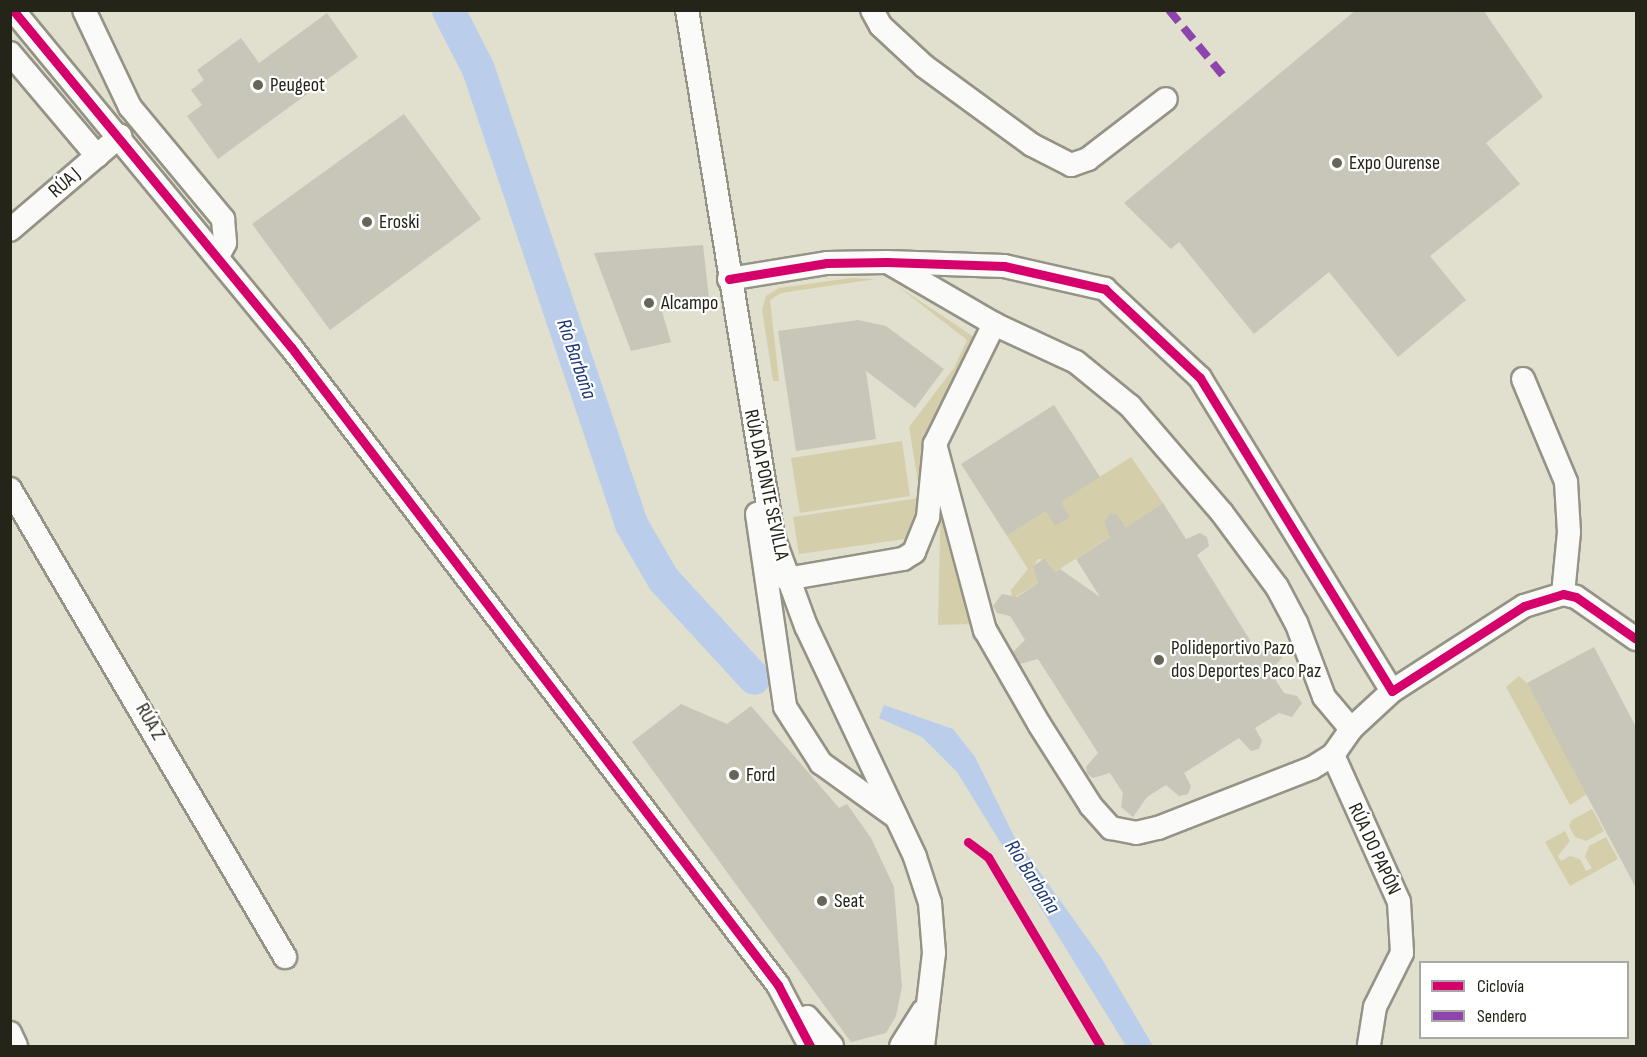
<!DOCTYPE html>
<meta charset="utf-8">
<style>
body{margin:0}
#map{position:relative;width:1647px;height:1057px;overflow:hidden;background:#e1dfcd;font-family:"Sofia Sans Condensed",sans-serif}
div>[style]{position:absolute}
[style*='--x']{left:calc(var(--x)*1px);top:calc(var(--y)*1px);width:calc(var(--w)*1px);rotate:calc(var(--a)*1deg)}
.green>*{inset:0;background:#d4cfaa}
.water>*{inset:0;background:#baceeb}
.river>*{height:33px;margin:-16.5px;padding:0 16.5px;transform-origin:16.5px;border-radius:16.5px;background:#baceeb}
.building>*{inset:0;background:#c8c6b8}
.roads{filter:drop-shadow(2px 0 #959386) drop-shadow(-2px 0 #959386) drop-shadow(0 2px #959386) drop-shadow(0 -2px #959386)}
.minor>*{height:22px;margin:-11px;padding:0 11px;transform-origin:11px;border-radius:11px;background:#fafaf8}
.quiet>*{height:8px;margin-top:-4px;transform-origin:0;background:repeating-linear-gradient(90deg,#8e44ad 0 15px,transparent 0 23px)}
.cycleway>*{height:9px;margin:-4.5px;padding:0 4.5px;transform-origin:4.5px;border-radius:4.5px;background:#d6006c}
.dots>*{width:16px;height:16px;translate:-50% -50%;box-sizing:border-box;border:3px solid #fff;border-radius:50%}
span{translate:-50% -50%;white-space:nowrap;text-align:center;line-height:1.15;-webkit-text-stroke:4.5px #fff;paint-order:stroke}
.poi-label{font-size:20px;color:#252418}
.left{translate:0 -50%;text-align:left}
.street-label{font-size:20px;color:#252418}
.water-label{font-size:21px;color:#1a3873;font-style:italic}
.frame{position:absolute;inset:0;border:12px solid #252418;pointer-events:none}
.legend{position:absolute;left:1419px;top:961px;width:210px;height:78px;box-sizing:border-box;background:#fff;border:2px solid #a8a7a3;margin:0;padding:8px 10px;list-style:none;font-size:18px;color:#252418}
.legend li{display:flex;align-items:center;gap:12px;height:30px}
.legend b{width:30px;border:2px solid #a8a7a3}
</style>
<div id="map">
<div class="green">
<i style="clip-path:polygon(851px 278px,876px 279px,781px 293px,770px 300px,779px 381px,773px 381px,762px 309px,766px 296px,779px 288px)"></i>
<i style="clip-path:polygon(896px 285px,974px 337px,929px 441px,920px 494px,909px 427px,954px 368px,967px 340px)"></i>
<i style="clip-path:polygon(902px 441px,910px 496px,800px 513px,791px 458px)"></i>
<i style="clip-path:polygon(1131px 457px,1163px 503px,1126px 527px,1117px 514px,1109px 514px,1104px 522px,1111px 536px,1055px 572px,1047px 560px,1038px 559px,1033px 567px,1041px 581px,1012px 599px,1011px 590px,1028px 569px,1007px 536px)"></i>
<i style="clip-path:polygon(941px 491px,971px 624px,938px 625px)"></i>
<i style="clip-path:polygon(919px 498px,912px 538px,799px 554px,793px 517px)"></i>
<i style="clip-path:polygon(1519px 676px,1527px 683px,1587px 794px,1570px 805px,1506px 687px)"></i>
<i style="clip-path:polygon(1592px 809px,1604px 831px,1586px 841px,1575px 837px,1569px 826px,1572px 820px)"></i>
<i style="clip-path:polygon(1565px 831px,1570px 841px,1558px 856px,1561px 861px,1570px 856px,1580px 859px,1586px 871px,1592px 868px,1585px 857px,1589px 846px,1606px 837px,1618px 859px,1570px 886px,1545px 842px)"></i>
</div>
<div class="water">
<i style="clip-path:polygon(884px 705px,953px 729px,975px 757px,1014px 836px,1102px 959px,1153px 1046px,1126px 1046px,957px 772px,922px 737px,879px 718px)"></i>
</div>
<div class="river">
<i style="--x:448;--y:10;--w:66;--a:63"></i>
<i style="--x:478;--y:69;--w:480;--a:71.4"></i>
<i style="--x:631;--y:524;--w:64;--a:59.8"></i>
<i style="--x:663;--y:579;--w:134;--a:47.4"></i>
</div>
<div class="building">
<i style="clip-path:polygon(1356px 10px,1483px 10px,1543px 97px,1486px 143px,1520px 184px,1430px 256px,1466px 300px,1398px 357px,1329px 272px,1254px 334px,1179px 242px,1171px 249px,1124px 203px)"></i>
<i style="clip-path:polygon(327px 13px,358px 57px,218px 159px,187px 116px,202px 105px,191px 90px,204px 80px,197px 70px,241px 38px,259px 63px)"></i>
<i style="clip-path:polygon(404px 114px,481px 219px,330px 330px,252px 224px)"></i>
<i style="clip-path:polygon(703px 245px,709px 298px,661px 308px,671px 342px,631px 351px,594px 253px)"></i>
<i style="clip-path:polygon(858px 320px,886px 326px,944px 369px,915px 408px,866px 371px,876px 439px,796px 451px,778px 331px)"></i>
<i style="clip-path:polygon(1054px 405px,1100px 477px,1061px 502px,1070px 517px,1055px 526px,1046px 511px,1007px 536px,961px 464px)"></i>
<i style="clip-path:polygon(1163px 503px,1186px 539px,1200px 533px,1207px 537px,1209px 546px,1197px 555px,1258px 653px,1269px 647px,1279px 650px,1282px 658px,1270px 671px,1284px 693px,1297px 696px,1302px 703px,1292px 717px,1279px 713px,1255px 728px,1262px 741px,1259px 749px,1251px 751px,1239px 738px,1184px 773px,1191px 786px,1188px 794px,1179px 796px,1166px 785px,1147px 797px,1133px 817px,1121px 807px,1123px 793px,1110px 773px,1093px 778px,1087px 774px,1086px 767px,1098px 753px,1038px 659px,1020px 664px,1013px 652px,1025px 640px,1010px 616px,997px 613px,993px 606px,1002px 594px,1017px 597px,1038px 583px,1033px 566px,1045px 558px,1055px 572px,1060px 569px,1100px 597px,1076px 559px,1110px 537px,1104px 522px,1109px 514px,1117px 514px,1126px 527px)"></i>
<i style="clip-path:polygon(1594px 647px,1636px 727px,1636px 888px,1527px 683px)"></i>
<i style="clip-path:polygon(681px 704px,727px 724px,751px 706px,839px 808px,847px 804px,871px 838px,894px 887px,902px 987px,896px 1016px,886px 1033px,851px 1042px,632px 742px)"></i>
</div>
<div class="roads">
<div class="minor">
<i style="--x:13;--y:10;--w:437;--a:50.5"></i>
<i style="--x:291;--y:347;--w:803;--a:52.64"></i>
<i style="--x:778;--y:985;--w:69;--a:62.3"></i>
<i style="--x:84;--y:10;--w:107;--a:64.6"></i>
<i style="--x:130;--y:107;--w:146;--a:50.3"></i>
<i style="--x:223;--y:219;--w:24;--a:85"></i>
<i style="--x:225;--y:243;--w:15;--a:118"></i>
<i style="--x:687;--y:10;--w:533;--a:80.71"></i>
<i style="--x:773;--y:536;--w:96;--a:69.9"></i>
<i style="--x:806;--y:626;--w:255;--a:64.7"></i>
<i style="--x:915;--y:857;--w:48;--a:71.9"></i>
<i style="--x:930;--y:903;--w:50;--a:85.4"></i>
<i style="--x:934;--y:953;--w:94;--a:96.7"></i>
<i style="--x:872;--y:10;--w:18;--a:61"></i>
<i style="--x:881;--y:26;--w:59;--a:42.9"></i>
<i style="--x:924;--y:66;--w:134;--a:36.2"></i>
<i style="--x:1032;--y:145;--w:44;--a:27.1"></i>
<i style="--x:1071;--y:165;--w:18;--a:-19"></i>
<i style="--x:1088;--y:159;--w:98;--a:-37.6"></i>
<i style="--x:10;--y:53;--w:135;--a:49.8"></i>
<i style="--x:10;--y:230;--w:145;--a:-40.5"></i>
<i style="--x:891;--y:264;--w:119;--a:30.2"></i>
<i style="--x:994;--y:324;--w:90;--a:24.9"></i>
<i style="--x:1076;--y:362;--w:70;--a:39.2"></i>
<i style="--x:1130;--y:406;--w:141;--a:49.3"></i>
<i style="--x:1222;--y:513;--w:92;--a:53.4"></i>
<i style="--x:1277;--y:587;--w:40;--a:62"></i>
<i style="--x:1296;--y:622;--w:80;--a:69.5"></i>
<i style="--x:1324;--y:697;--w:42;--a:49.8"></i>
<i style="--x:729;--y:279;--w:99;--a:-9.3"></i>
<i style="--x:827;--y:263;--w:60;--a:-1"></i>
<i style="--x:887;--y:262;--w:117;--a:2"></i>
<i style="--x:1004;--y:266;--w:104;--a:12.8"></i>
<i style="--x:1105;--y:289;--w:130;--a:43.1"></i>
<i style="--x:1200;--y:378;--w:367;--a:58.5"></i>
<i style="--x:1392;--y:691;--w:157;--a:-32.8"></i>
<i style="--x:1524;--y:606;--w:41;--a:-17.1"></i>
<i style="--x:1523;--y:379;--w:112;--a:67.3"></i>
<i style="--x:1566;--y:482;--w:50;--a:86.6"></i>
<i style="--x:1569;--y:532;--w:62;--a:95.5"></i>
<i style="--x:935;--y:444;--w:193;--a:75"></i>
<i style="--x:985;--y:630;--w:108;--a:60.1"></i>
<i style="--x:1039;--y:724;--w:97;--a:57.6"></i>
<i style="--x:1091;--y:806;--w:30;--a:48"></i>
<i style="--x:1111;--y:828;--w:25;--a:11"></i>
<i style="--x:1136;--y:833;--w:23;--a:-13"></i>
<i style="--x:1158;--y:828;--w:165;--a:-21.3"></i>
<i style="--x:1312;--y:768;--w:25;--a:-32"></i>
<i style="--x:1333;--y:755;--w:32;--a:-55"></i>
<i style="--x:1351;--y:729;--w:56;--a:-42.8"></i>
<i style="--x:10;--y:489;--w:543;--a:59.56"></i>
<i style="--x:757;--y:514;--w:195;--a:81.7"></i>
<i style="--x:785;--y:707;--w:67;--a:57.3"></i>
<i style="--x:821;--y:763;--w:92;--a:35.8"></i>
<i style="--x:786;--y:579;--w:119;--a:-9.7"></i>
<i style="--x:903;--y:559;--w:13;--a:-32"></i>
<i style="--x:914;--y:552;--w:38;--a:-68"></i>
<i style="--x:928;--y:517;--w:73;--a:-84.5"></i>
<i style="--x:935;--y:444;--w:134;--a:-63.8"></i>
<i style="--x:1563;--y:594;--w:13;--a:13"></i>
<i style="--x:1576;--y:597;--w:73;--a:35"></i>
<i style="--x:1333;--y:755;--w:161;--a:65.8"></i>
<i style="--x:1399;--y:902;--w:51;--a:86.6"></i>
<i style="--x:1402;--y:953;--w:60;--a:116.6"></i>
<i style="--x:1375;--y:1007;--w:39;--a:99"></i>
<i style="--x:807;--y:1017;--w:38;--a:49"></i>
<i style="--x:10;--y:1033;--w:14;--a:65"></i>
<i style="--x:901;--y:1046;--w:41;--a:-57.8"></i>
</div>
</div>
<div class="quiet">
<i style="--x:1169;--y:10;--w:88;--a:50.5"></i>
</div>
<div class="cycleway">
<i style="--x:13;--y:10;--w:437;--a:50.5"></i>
<i style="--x:291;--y:347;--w:803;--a:52.64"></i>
<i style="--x:778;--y:985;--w:69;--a:62.3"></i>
<i style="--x:729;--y:279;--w:99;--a:-9.3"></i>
<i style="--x:827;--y:263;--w:60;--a:-1"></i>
<i style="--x:887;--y:262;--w:117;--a:2"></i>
<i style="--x:1004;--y:266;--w:104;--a:12.8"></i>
<i style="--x:1105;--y:289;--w:130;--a:43.1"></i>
<i style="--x:1200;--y:378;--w:367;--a:58.5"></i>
<i style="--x:1392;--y:691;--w:157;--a:-32.8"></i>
<i style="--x:1524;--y:606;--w:41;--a:-17.1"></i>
<i style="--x:1563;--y:594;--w:13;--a:13"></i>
<i style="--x:1576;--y:597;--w:73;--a:35"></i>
<i style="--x:968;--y:842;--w:25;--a:37"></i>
<i style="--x:988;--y:857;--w:220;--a:59.3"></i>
</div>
<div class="dots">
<i style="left:258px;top:85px;background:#676557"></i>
<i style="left:1337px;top:163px;background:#676557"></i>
<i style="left:367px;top:222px;background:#676557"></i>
<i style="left:649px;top:303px;background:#676557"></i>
<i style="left:1159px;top:660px;background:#676557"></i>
<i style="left:734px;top:775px;background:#676557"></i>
<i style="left:822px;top:901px;background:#676557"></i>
</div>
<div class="poi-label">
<span class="left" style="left:270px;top:85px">Peugeot</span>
<span class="left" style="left:1349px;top:163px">Expo Ourense</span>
<span class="left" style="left:379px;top:222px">Eroski</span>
<span class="left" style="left:661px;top:303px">Alcampo</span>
<span class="left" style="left:1171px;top:660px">Polideportivo Pazo<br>dos Deportes Paco Paz</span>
<span class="left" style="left:746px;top:775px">Ford</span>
<span class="left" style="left:834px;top:901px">Seat</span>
</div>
<div class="street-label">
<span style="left:65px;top:183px;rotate:-41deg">RÚA J</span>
<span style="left:766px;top:485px;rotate:78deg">RÚA DA PONTE SEVILLA</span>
<span style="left:150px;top:722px;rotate:60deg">RÚA Z</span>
<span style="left:1374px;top:849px;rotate:65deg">RÚA DO PAPÓN</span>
</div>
<div class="water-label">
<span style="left:576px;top:359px;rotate:71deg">Río Barbaña</span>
<span style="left:1032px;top:877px;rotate:57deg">Río Barbaña</span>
</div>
<div class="frame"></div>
<ul class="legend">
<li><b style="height:8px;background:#d6006c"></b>Ciclovía</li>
<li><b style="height:8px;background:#8e44ad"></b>Sendero</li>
</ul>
</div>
